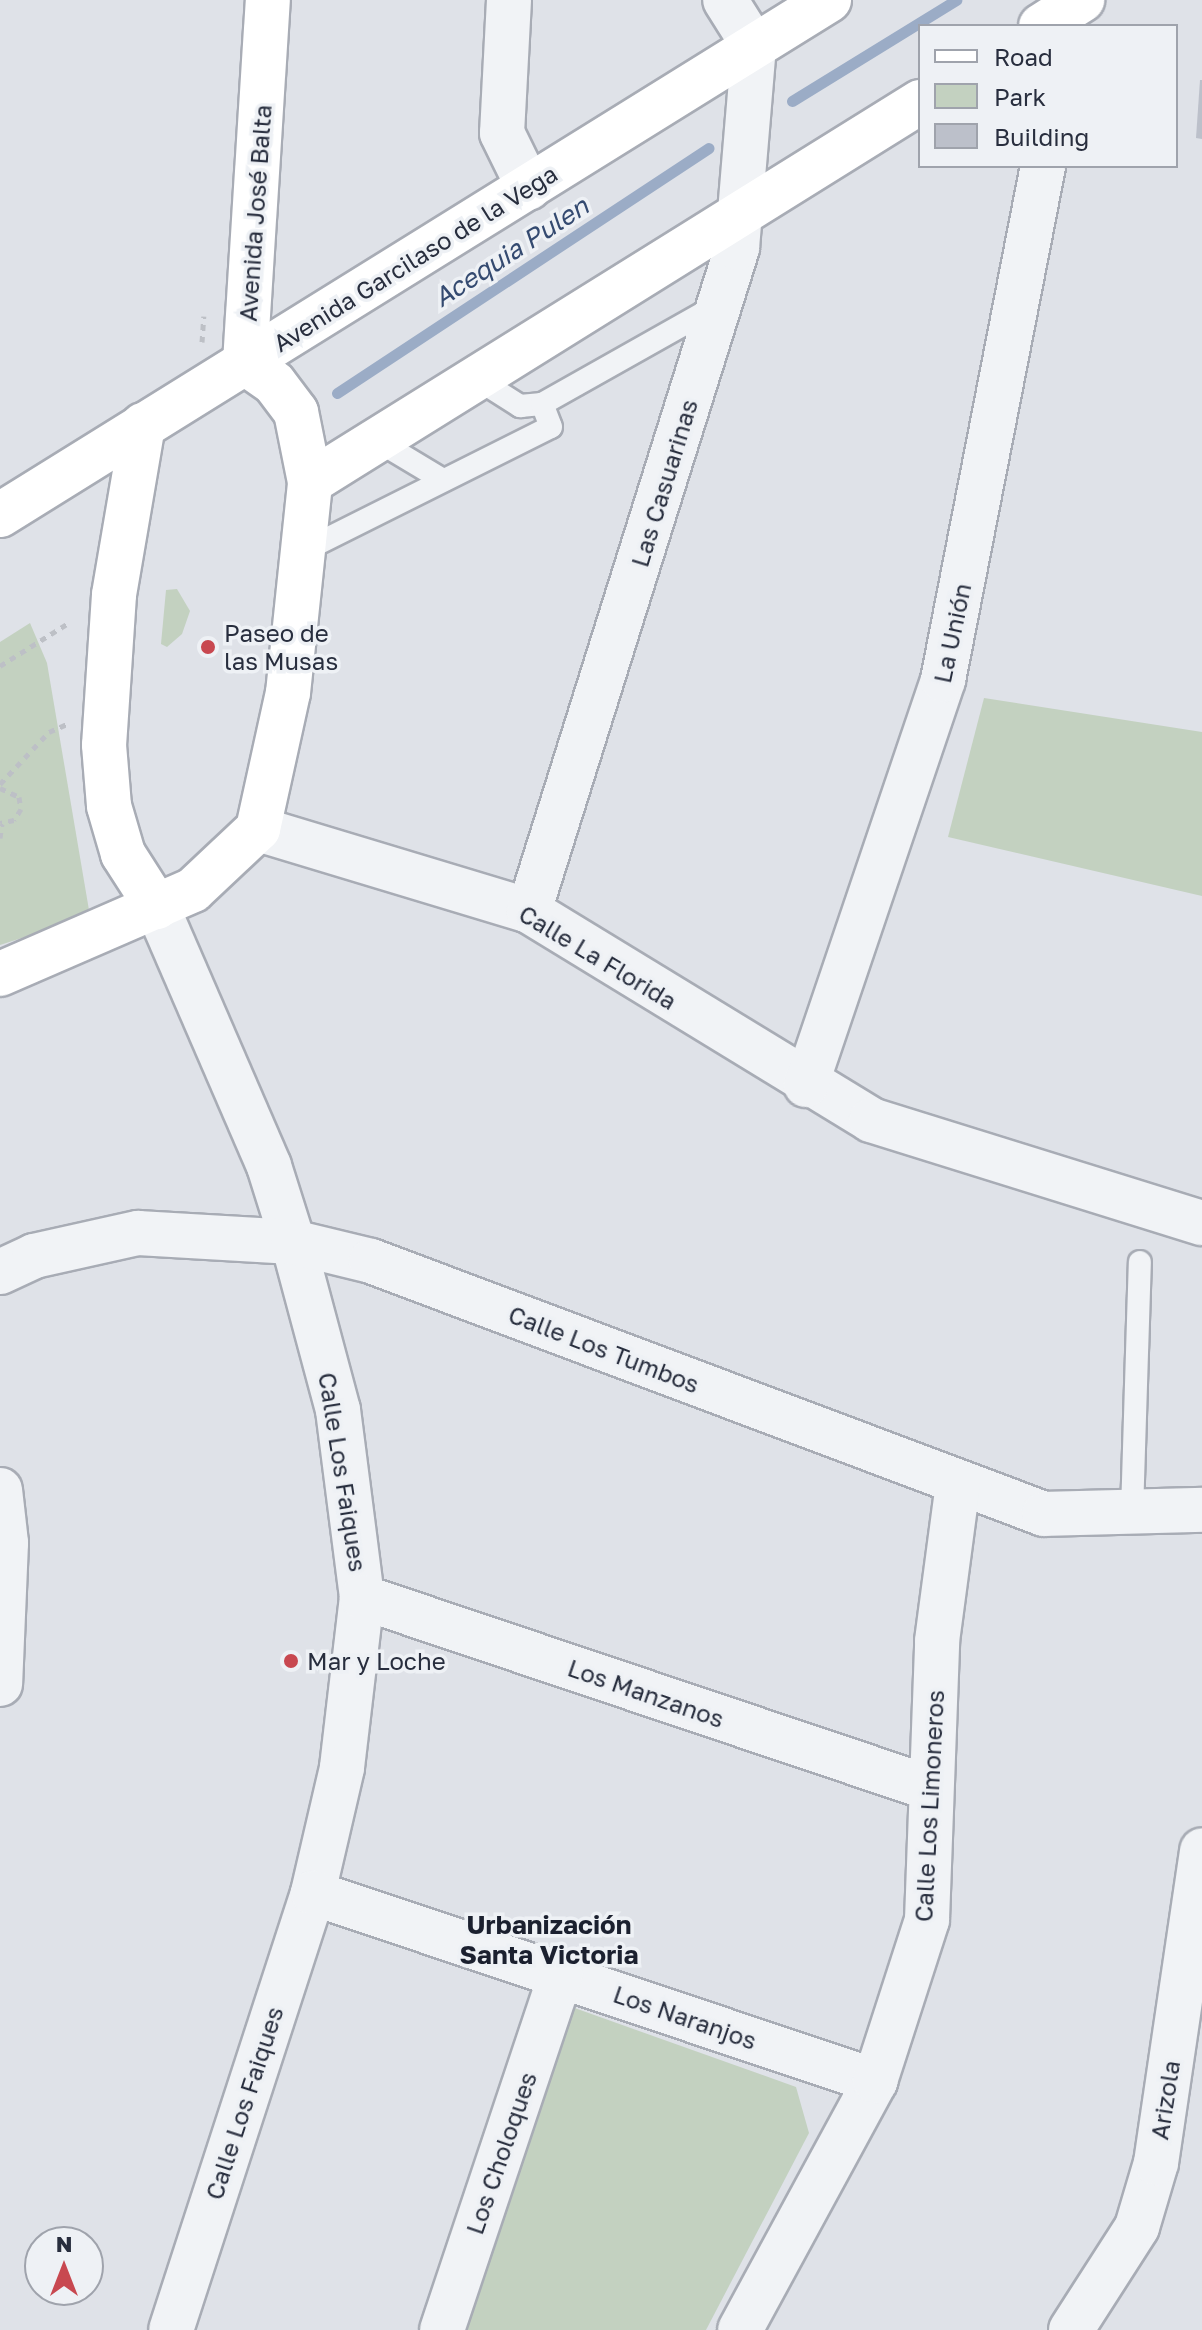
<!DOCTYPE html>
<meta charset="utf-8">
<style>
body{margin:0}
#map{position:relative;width:1202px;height:2330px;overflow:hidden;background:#dfe2e8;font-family:"Golos Text",sans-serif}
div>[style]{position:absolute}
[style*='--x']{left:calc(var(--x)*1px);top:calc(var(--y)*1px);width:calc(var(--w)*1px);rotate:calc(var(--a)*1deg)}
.green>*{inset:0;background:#c3d1c0}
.stream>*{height:11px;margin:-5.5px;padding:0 5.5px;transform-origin:5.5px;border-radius:5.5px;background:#9bacc6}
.building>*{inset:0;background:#bcc0ca}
.path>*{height:5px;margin-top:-2.5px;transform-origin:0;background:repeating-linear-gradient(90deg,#bdc0c6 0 6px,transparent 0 12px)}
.roads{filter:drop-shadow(2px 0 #a8acb5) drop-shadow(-2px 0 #a8acb5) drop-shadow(0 2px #a8acb5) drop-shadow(0 -2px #a8acb5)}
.lane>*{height:22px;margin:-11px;padding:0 11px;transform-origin:11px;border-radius:11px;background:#f1f3f6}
.street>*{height:44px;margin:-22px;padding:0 22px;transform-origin:22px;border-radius:22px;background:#f1f3f6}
.secondary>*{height:44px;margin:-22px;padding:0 22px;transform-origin:22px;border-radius:22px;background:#fff}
.dots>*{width:22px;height:22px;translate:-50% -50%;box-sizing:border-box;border:4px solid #eef1f5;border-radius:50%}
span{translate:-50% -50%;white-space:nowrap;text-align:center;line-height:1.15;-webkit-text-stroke:7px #eef1f5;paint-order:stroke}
.street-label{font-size:24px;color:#282e3e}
.poi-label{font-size:24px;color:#282e3e}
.left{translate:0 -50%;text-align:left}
.water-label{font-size:26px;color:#344a70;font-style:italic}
.neighbourhood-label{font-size:26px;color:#1b202f;font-weight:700}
.legend{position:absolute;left:918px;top:24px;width:260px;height:144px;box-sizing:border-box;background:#eef1f5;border:2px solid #9fa3ac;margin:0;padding:10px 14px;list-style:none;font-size:24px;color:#282e3e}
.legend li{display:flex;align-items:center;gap:16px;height:40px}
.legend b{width:40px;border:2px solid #9fa3ac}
.north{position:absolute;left:24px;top:2226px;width:80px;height:80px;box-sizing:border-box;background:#eef1f5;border:2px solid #9fa3ac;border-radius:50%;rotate:0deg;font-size:22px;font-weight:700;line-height:32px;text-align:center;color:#282e3e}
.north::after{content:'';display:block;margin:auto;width:28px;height:36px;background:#c84850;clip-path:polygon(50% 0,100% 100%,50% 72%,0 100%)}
</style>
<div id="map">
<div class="green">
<i style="clip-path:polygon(177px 589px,190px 611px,182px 634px,167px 647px,161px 644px,166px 590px)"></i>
<i style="clip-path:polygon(30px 623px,47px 663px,90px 916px,0 945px,0 642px)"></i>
<i style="clip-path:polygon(984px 698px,1202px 732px,1202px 896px,948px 837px)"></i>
<i style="clip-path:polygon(569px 2006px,796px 2087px,809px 2133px,706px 2330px,456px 2330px)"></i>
</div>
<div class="stream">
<i style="--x:792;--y:101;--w:193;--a:-31.6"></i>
<i style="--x:337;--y:393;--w:445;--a:-33.4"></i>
</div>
<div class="building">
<i style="clip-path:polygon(1200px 80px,1202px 80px,1202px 139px,1196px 138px)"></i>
</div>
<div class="path">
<i style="--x:202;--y:342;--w:26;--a:-86"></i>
<i style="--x:0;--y:666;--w:83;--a:-32.2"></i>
<i style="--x:0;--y:784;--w:71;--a:-46.7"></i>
<i style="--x:49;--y:732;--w:20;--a:-24"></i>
<i style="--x:0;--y:788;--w:21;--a:25"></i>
<i style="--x:19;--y:797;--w:12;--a:81"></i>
<i style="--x:21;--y:809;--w:13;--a:122"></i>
<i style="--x:14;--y:820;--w:14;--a:168"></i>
<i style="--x:0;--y:838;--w:14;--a:-82"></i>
</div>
<div class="roads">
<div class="lane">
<i style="--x:479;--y:380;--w:49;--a:32.4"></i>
<i style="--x:520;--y:406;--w:22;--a:-5"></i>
<i style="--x:542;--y:404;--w:200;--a:-29.4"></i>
<i style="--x:378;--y:441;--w:76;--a:31"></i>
<i style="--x:305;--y:550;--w:275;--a:-26.6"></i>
<i style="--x:551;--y:427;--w:25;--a:-111"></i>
<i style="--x:1132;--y:1512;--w:250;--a:-88.2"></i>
</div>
<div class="street">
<i style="--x:509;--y:0;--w:133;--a:93"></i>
<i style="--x:502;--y:133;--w:61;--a:63.9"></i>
<i style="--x:258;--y:829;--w:283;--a:16.8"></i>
<i style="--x:529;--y:911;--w:401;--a:31.4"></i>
<i style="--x:871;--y:1120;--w:347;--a:17.3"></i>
<i style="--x:157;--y:907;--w:282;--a:66.6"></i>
<i style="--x:269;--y:1166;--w:80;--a:72.5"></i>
<i style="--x:293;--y:1242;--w:174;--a:75"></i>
<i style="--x:338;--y:1410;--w:189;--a:82.7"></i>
<i style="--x:362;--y:1597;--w:172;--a:96.7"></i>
<i style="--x:342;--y:1768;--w:128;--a:103.1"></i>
<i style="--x:313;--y:1893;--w:459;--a:108"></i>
<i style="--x:529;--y:911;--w:695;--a:-72.58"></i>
<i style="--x:737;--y:248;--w:203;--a:-85.2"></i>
<i style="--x:754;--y:46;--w:54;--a:-122.2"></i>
<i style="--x:806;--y:1085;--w:428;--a:-71.3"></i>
<i style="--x:943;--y:680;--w:524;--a:-78.99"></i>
<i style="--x:0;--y:1272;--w:38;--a:-25"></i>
<i style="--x:34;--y:1256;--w:107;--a:-12.5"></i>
<i style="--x:138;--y:1233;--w:155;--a:3.3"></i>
<i style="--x:293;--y:1242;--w:80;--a:13.7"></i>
<i style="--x:371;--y:1261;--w:719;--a:20.6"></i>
<i style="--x:1044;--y:1514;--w:158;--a:-1.5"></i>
<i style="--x:0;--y:1490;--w:53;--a:83.5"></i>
<i style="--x:6;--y:1543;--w:141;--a:92.4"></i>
<i style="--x:362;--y:1597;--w:599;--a:18.59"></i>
<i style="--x:313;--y:1893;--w:593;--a:18.5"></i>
<i style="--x:442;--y:2330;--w:374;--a:-71.5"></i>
<i style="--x:740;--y:2330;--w:283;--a:-61.5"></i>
<i style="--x:875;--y:2081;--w:169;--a:-72.1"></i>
<i style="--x:927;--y:1920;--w:279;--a:-87.9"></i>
<i style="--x:937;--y:1641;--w:159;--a:-82.4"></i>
<i style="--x:1071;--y:2330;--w:122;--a:-57.3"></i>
<i style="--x:1137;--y:2227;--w:67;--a:-73.5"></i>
<i style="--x:1156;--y:2163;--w:316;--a:-81.6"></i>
</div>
<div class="secondary">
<i style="--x:1041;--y:26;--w:49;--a:-32.4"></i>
<i style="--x:245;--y:363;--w:364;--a:-86.4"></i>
<i style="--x:143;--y:425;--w:172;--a:99.7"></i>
<i style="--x:114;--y:595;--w:150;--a:93.8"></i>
<i style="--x:104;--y:745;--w:61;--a:85.3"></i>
<i style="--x:109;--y:806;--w:50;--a:73.7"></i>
<i style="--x:123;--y:854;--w:63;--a:57.3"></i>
<i style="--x:310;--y:482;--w:719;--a:-31.92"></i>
<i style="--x:0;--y:515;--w:976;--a:-31.85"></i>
<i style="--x:0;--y:974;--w:210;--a:-23.5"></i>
<i style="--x:193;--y:890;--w:89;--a:-43.2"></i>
<i style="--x:258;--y:829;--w:139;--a:-77.6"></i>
<i style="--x:288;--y:693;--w:212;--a:-84"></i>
<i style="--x:310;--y:482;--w:71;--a:-101.3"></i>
<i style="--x:296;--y:412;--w:36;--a:-127"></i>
<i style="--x:274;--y:383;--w:35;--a:-145"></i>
</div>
</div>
<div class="dots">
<i style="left:208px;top:647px;background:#c84850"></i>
<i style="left:291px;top:1661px;background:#c84850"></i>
</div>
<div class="street-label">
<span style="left:255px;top:213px;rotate:-86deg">Avenida José Balta</span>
<span style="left:415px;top:258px;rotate:-32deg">Avenida Garcilaso de la Vega</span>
<span style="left:664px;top:483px;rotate:-73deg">Las Casuarinas</span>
<span style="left:952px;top:633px;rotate:-78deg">La Unión</span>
<span style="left:598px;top:957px;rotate:31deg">Calle La Florida</span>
<span style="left:604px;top:1349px;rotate:21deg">Calle Los Tumbos</span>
<span style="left:343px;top:1472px;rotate:81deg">Calle Los Faiques</span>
<span style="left:646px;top:1693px;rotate:19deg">Los Manzanos</span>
<span style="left:929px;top:1806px;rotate:-87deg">Calle Los Limoneros</span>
<span style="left:685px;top:2017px;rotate:19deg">Los Naranjos</span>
<span style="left:1165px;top:2100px;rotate:-81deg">Arizola</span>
<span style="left:244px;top:2103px;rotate:-72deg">Calle Los Faiques</span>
<span style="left:501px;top:2153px;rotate:-71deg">Los Choloques</span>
</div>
<div class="poi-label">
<span class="left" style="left:224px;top:647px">Paseo de<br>las Musas</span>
<span class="left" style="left:307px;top:1661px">Mar y Loche</span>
</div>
<div class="water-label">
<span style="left:511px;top:252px;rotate:-33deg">Acequia Pulen</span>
</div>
<div class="neighbourhood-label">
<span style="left:549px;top:1940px">Urbanización<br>Santa Victoria</span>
</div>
<ul class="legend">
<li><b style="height:10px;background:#fff"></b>Road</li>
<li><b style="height:22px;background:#c3d1c0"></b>Park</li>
<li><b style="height:22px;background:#bcc0ca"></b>Building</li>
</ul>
<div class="north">N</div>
</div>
